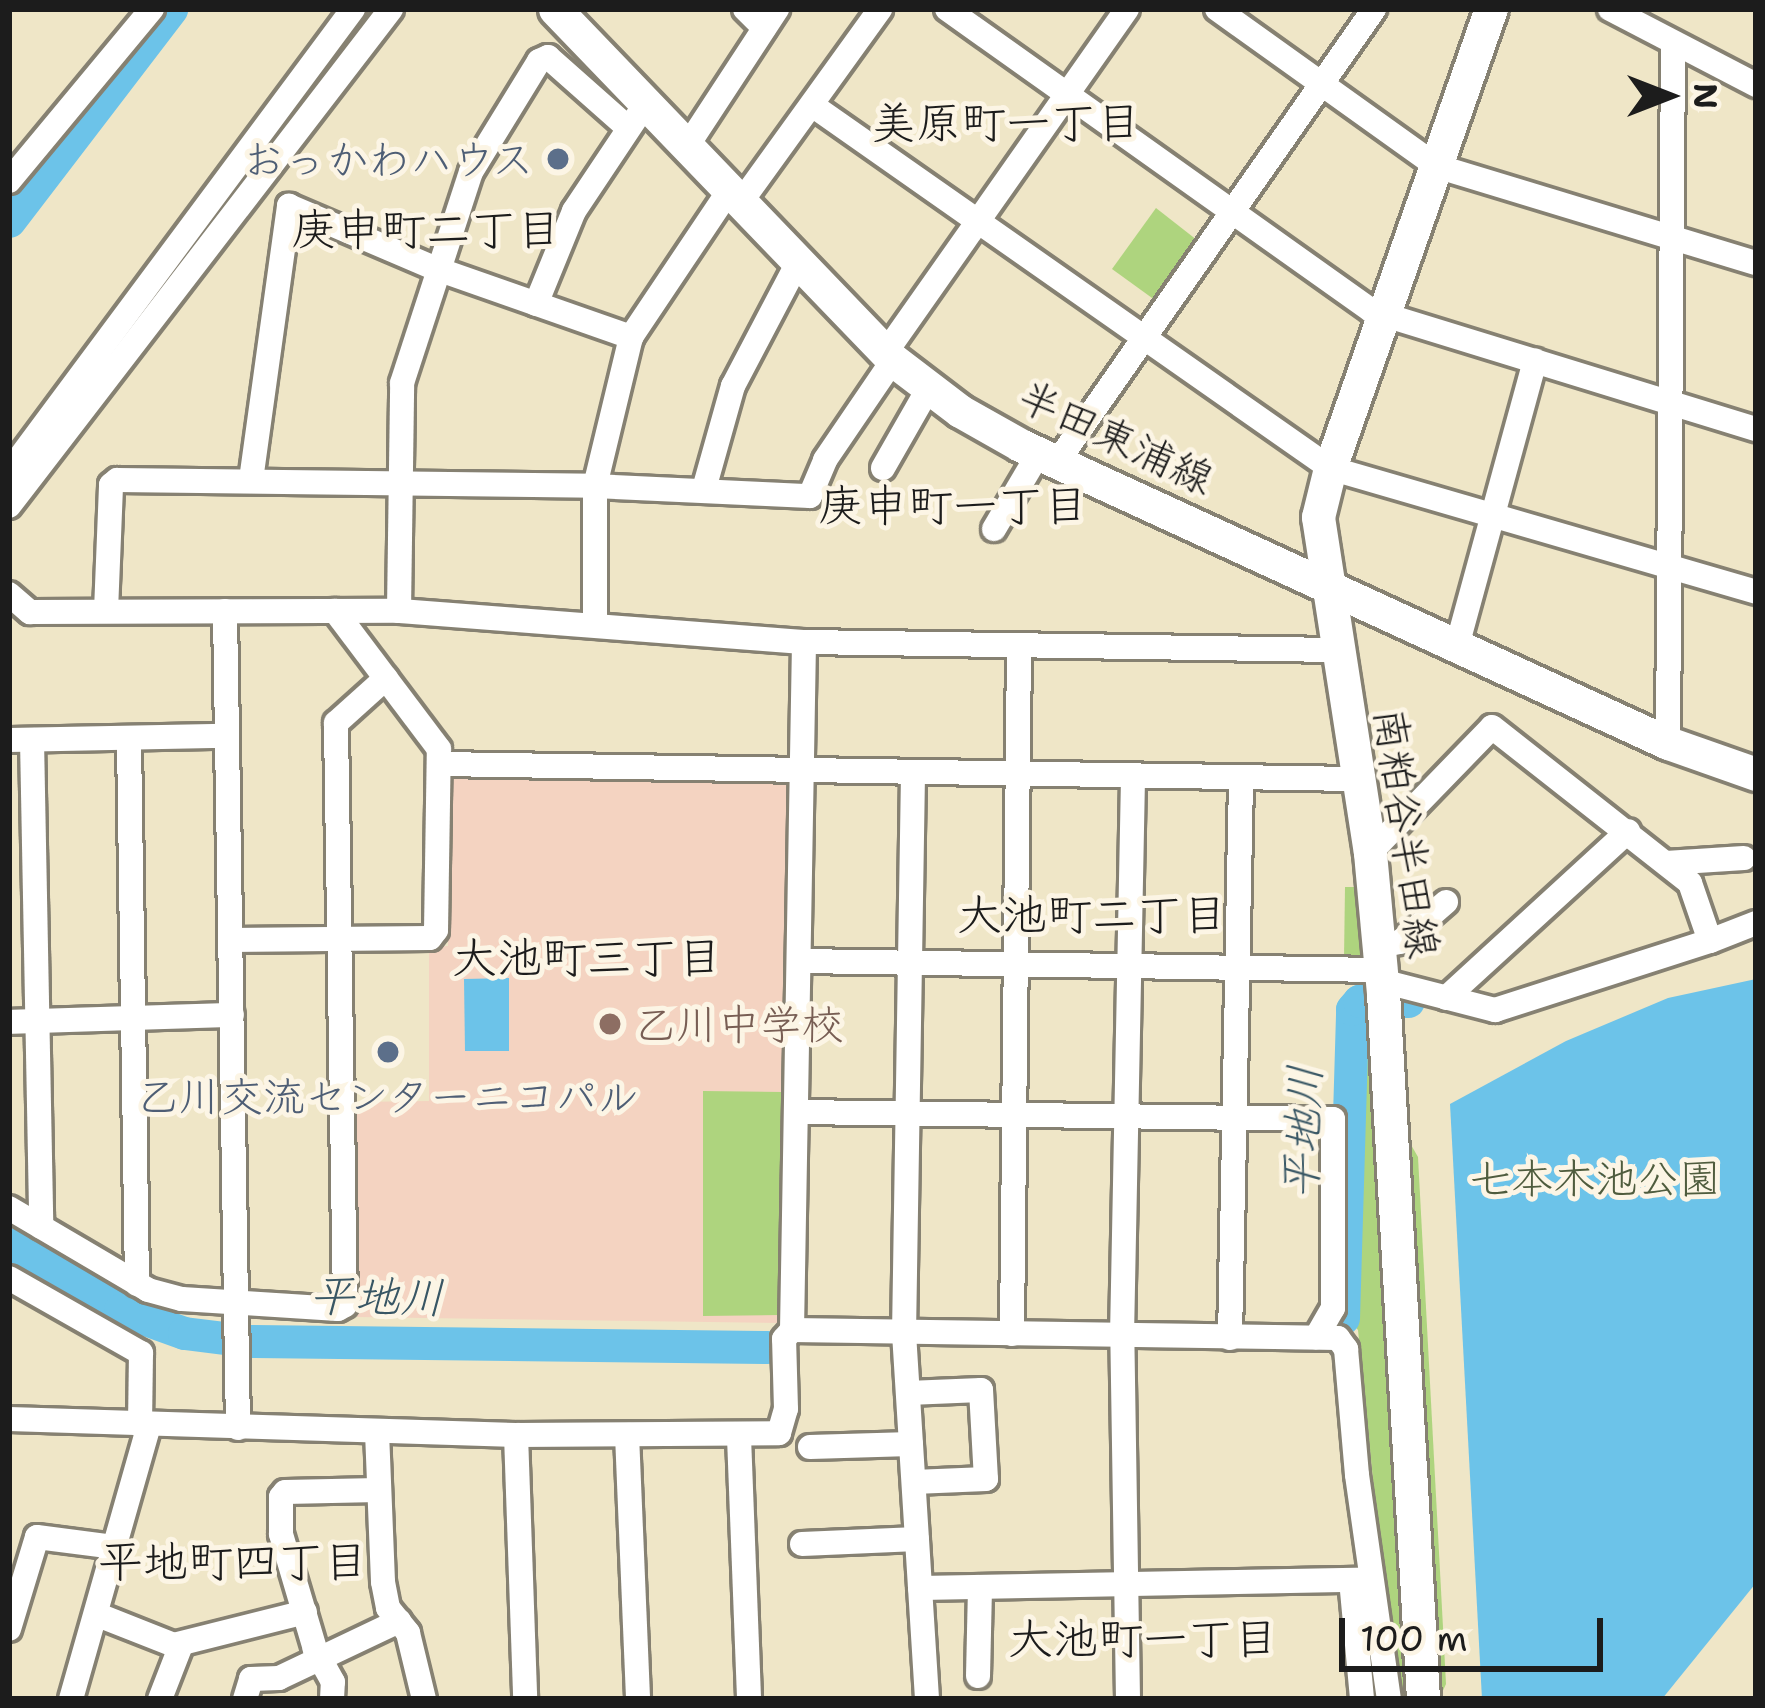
<!DOCTYPE html>
<meta charset="utf-8">
<style>
body{margin:0}
#map{position:relative;width:1765px;height:1708px;overflow:hidden;background:#efe6c7;font-family:"Shantell Sans","Klee One",sans-serif}
div>[style]{position:absolute}
[style*='--x']{left:calc(var(--x)*1px);top:calc(var(--y)*1px);width:calc(var(--w)*1px);rotate:calc(var(--a)*1deg)}
.built>*{inset:0;background:#f4d3c1}
.green>*{inset:0;background:#aed47e}
.water>*{inset:0;background:#6cc3e9}
.river>*{height:33px;margin:-16.5px;padding:0 16.5px;transform-origin:16.5px;border-radius:16.5px;background:#6cc3e9}
.roads{filter:drop-shadow(3px 0 #868172) drop-shadow(-3px 0 #868172) drop-shadow(0 3px #868172) drop-shadow(0 -3px #868172)}
.minor>*{height:24px;margin:-12px;padding:0 12px;transform-origin:12px;border-radius:12px;background:#fff}
.major>*{height:33px;margin:-16.5px;padding:0 16.5px;transform-origin:16.5px;border-radius:16.5px;background:#fff}
.dots>*{width:33px;height:33px;translate:-50% -50%;box-sizing:border-box;border:6px solid #fcf5e5;border-radius:50%}
span{translate:-50% -50%;white-space:nowrap;text-align:center;line-height:1.15;-webkit-text-stroke:10px #fcf5e5;paint-order:stroke}
.service-label{font-size:42px;color:#4e5e75}
.right{translate:-100% -50%;text-align:right}
.street-label{font-size:42px;color:#1c1c1c}
.education-label{font-size:42px;color:#785e54}
.left{translate:0 -50%;text-align:left}
.park-label{font-size:42px;color:#4f5c3e}
.neighbourhood-label{font-size:45px;color:#1c1c1c}
.water-label{font-size:45px;color:#385664;font-style:italic}
.frame{position:absolute;inset:0;border:12px solid #1c1c1c;pointer-events:none}
.north{position:absolute;left:1609px;top:36px;width:120px;height:120px;-webkit-text-stroke:9px #fcf5e5;paint-order:stroke;rotate:90deg;font-size:33px;font-weight:700;line-height:48px;text-align:center;color:#1c1c1c}
.north::after{content:'';display:block;margin:auto;width:42px;height:54px;background:#1c1c1c;clip-path:polygon(50% 0,100% 100%,50% 72%,0 100%)}
.scale{position:absolute;left:1339px;top:1618px;width:264px;height:54px;box-sizing:border-box;border:6px solid #1c1c1c;border-top:0;padding-left:15px;font-size:36px;line-height:42px;white-space:nowrap;color:#1c1c1c;-webkit-text-stroke:9px #fcf5e5;paint-order:stroke}
</style>
<div id="map">
<div class="built">
<i style="clip-path:polygon(455px 776px,773px 777px,790px 783px,779px 1323px,357px 1317px,354px 1102px,429px 1101px,429px 947px,448px 946px,449px 781px)"></i>
</div>
<div class="green">
<i style="clip-path:polygon(1156px 208px,1202px 244px,1159px 303px,1112px 269px)"></i>
<i style="clip-path:polygon(1345px 887px,1363px 887px,1367px 954px,1360px 959px,1344px 959px)"></i>
<i style="clip-path:polygon(1375px 1007px,1413px 1699px,1395px 1699px,1358px 1330px,1348px 1319px,1358px 1014px)"></i>
<i style="clip-path:polygon(703px 1091px,782px 1092px,780px 1315px,703px 1316px)"></i>
<i style="clip-path:polygon(1403px 1131px,1418px 1157px,1446px 1684px,1439px 1699px)"></i>
</div>
<div class="water">
<i style="clip-path:polygon(509px 978px,509px 1051px,465px 1051px,464px 979px)"></i>
<i style="clip-path:polygon(1756px 979px,1756px 1583px,1662px 1699px,1482px 1699px,1450px 1104px,1566px 1041px,1668px 998px)"></i>
</div>
<div class="river">
<i style="--x:9;--y:221;--w:267;--a:-52.6"></i>
<i style="--x:9;--y:1244;--w:129;--a:30.7"></i>
<i style="--x:120;--y:1310;--w:68;--a:19.8"></i>
<i style="--x:184;--y:1333;--w:64;--a:7.1"></i>
<i style="--x:248;--y:1341;--w:519;--a:0.66"></i>
<i style="--x:1343;--y:1318;--w:309;--a:-88.3"></i>
<i style="--x:1352;--y:1009;--w:11;--a:-49"></i>
<i style="--x:1359;--y:1001;--w:49;--a:0"></i>
</div>
<div class="roads">
<div class="minor">
<i style="--x:745;--y:9;--w:27;--a:45"></i>
<i style="--x:947;--y:9;--w:521;--a:35.4"></i>
<i style="--x:1372;--y:311;--w:402;--a:17.1"></i>
<i style="--x:1217;--y:9;--w:269;--a:35.6"></i>
<i style="--x:1436;--y:166;--w:334;--a:16.9"></i>
<i style="--x:1610;--y:9;--w:165;--a:27.5"></i>
<i style="--x:812;--y:105;--w:633;--a:35.02"></i>
<i style="--x:1330;--y:468;--w:444;--a:16.2"></i>
<i style="--x:688;--y:145;--w:163;--a:-56.8"></i>
<i style="--x:9;--y:181;--w:224;--a:-50.3"></i>
<i style="--x:741;--y:202;--w:238;--a:-54.2"></i>
<i style="--x:536;--y:304;--w:100;--a:-67.8"></i>
<i style="--x:574;--y:211;--w:115;--a:-56.3"></i>
<i style="--x:886;--y:352;--w:419;--a:-54.9"></i>
<i style="--x:1058;--y:461;--w:552;--a:-55.04"></i>
<i style="--x:883;--y:468;--w:91;--a:-60.3"></i>
<i style="--x:9;--y:472;--w:577;--a:-53.39"></i>
<i style="--x:251;--y:480;--w:277;--a:-82.1"></i>
<i style="--x:289;--y:206;--w:161;--a:23.1"></i>
<i style="--x:437;--y:269;--w:206;--a:19.3"></i>
<i style="--x:704;--y:489;--w:107;--a:-74.3"></i>
<i style="--x:733;--y:386;--w:140;--a:-62.3"></i>
<i style="--x:9;--y:506;--w:627;--a:-52.45"></i>
<i style="--x:994;--y:529;--w:88;--a:-59.4"></i>
<i style="--x:9;--y:594;--w:28;--a:41"></i>
<i style="--x:30;--y:612;--w:369;--a:-0.2"></i>
<i style="--x:399;--y:611;--w:406;--a:4.4"></i>
<i style="--x:804;--y:642;--w:531;--a:0.86"></i>
<i style="--x:106;--y:611;--w:126;--a:-87.7"></i>
<i style="--x:111;--y:485;--w:8;--a:-40"></i>
<i style="--x:117;--y:480;--w:478;--a:0.7"></i>
<i style="--x:595;--y:486;--w:215;--a:2.7"></i>
<i style="--x:810;--y:496;--w:39;--a:-67"></i>
<i style="--x:825;--y:460;--w:121;--a:-55.8"></i>
<i style="--x:225;--y:611;--w:817;--a:89.09"></i>
<i style="--x:399;--y:611;--w:228;--a:-89.2"></i>
<i style="--x:402;--y:383;--w:222;--a:-71.9"></i>
<i style="--x:471;--y:172;--w:130;--a:-58.5"></i>
<i style="--x:539;--y:61;--w:10;--a:-24"></i>
<i style="--x:548;--y:57;--w:104;--a:41.5"></i>
<i style="--x:595;--y:625;--w:139;--a:-90"></i>
<i style="--x:595;--y:486;--w:153;--a:-76.4"></i>
<i style="--x:631;--y:337;--w:178;--a:-56.2"></i>
<i style="--x:1457;--y:646;--w:296;--a:-74.7"></i>
<i style="--x:129;--y:739;--w:545;--a:89.16"></i>
<i style="--x:9;--y:740;--w:217;--a:-1.1"></i>
<i style="--x:32;--y:740;--w:487;--a:88.9"></i>
<i style="--x:1668;--y:743;--w:698;--a:-89.59"></i>
<i style="--x:440;--y:764;--w:917;--a:0.94"></i>
<i style="--x:913;--y:774;--w:559;--a:90.92"></i>
<i style="--x:904;--y:1333;--w:367;--a:86.4"></i>
<i style="--x:1370;--y:853;--w:175;--a:-45.9"></i>
<i style="--x:1492;--y:727;--w:252;--a:38.2"></i>
<i style="--x:1690;--y:883;--w:61;--a:71"></i>
<i style="--x:1710;--y:941;--w:49;--a:-21.4"></i>
<i style="--x:1666;--y:863;--w:78;--a:-3.7"></i>
<i style="--x:230;--y:940;--w:200;--a:-0.6"></i>
<i style="--x:430;--y:938;--w:10;--a:-53"></i>
<i style="--x:436;--y:930;--w:181;--a:-89.1"></i>
<i style="--x:439;--y:749;--w:173;--a:-127"></i>
<i style="--x:1379;--y:946;--w:21;--a:-11"></i>
<i style="--x:1400;--y:942;--w:61;--a:-41"></i>
<i style="--x:800;--y:961;--w:581;--a:0.89"></i>
<i style="--x:1382;--y:981;--w:117;--a:14.4"></i>
<i style="--x:1495;--y:1010;--w:226;--a:-17.8"></i>
<i style="--x:1446;--y:998;--w:247;--a:-42.5"></i>
<i style="--x:9;--y:1022;--w:223;--a:-1.8"></i>
<i style="--x:796;--y:1112;--w:537;--a:0.75"></i>
<i style="--x:1333;--y:1119;--w:189;--a:90"></i>
<i style="--x:1333;--y:1308;--w:34;--a:120"></i>
<i style="--x:9;--y:1208;--w:161;--a:30.5"></i>
<i style="--x:148;--y:1290;--w:35;--a:15"></i>
<i style="--x:182;--y:1299;--w:156;--a:3.7"></i>
<i style="--x:338;--y:1309;--w:8;--a:-30"></i>
<i style="--x:345;--y:1305;--w:582;--a:-90.89"></i>
<i style="--x:336;--y:723;--w:67;--a:-42"></i>
<i style="--x:9;--y:1278;--w:152;--a:29.6"></i>
<i style="--x:141;--y:1353;--w:72;--a:90.8"></i>
<i style="--x:792;--y:1330;--w:546;--a:0.84"></i>
<i style="--x:1338;--y:1338;--w:14;--a:54"></i>
<i style="--x:1346;--y:1349;--w:126;--a:85"></i>
<i style="--x:1357;--y:1475;--w:226;--a:81.9"></i>
<i style="--x:1012;--y:1334;--w:689;--a:-89.42"></i>
<i style="--x:1230;--y:1338;--w:559;--a:-88.87"></i>
<i style="--x:908;--y:1393;--w:73;--a:-2.4"></i>
<i style="--x:981;--y:1390;--w:89;--a:86.8"></i>
<i style="--x:986;--y:1479;--w:72;--a:177.6"></i>
<i style="--x:9;--y:1419;--w:507;--a:1.81"></i>
<i style="--x:516;--y:1435;--w:263;--a:-0.4"></i>
<i style="--x:779;--y:1433;--w:25;--a:-74"></i>
<i style="--x:786;--y:1409;--w:70;--a:-91.6"></i>
<i style="--x:784;--y:1339;--w:12;--a:-48"></i>
<i style="--x:792;--y:1330;--w:688;--a:-89"></i>
<i style="--x:377;--y:1432;--w:150;--a:87.7"></i>
<i style="--x:383;--y:1582;--w:26;--a:79"></i>
<i style="--x:388;--y:1608;--w:32;--a:51"></i>
<i style="--x:408;--y:1633;--w:68;--a:76.4"></i>
<i style="--x:516;--y:1435;--w:264;--a:88"></i>
<i style="--x:627;--y:1435;--w:264;--a:87.6"></i>
<i style="--x:739;--y:1437;--w:262;--a:87.8"></i>
<i style="--x:810;--y:1447;--w:101;--a:-1.7"></i>
<i style="--x:802;--y:1544;--w:115;--a:-2.5"></i>
<i style="--x:1351;--y:1580;--w:120;--a:84.7"></i>
<i style="--x:920;--y:1588;--w:450;--a:-1.1"></i>
<i style="--x:98;--y:1615;--w:82;--a:21.5"></i>
<i style="--x:174;--y:1645;--w:135;--a:-14.1"></i>
<i style="--x:9;--y:1629;--w:96;--a:-73.1"></i>
<i style="--x:37;--y:1537;--w:79;--a:7.3"></i>
<i style="--x:978;--y:1676;--w:89;--a:-88.7"></i>
<i style="--x:71;--y:1699;--w:285;--a:-74.1"></i>
<i style="--x:160;--y:1699;--w:58;--a:-68.7"></i>
<i style="--x:245;--y:1699;--w:21;--a:-73"></i>
<i style="--x:251;--y:1679;--w:28;--a:-2"></i>
<i style="--x:279;--y:1678;--w:133;--a:-25.4"></i>
<i style="--x:332;--y:1699;--w:17;--a:-87"></i>
<i style="--x:333;--y:1682;--w:38;--a:-119"></i>
<i style="--x:315;--y:1649;--w:120;--a:-106.5"></i>
<i style="--x:281;--y:1534;--w:37;--a:-90"></i>
<i style="--x:281;--y:1497;--w:6;--a:-51"></i>
<i style="--x:285;--y:1492;--w:93;--a:-1.2"></i>
<i style="--x:1128;--y:1699;--w:363;--a:-90.9"></i>
<i style="--x:1122;--y:1336;--w:560;--a:-88.87"></i>
</div>
<div class="major">
<i style="--x:555;--y:9;--w:487;--a:46.1"></i>
<i style="--x:893;--y:360;--w:84;--a:37.3"></i>
<i style="--x:960;--y:411;--w:69;--a:29.5"></i>
<i style="--x:1020;--y:445;--w:713;--a:24.7"></i>
<i style="--x:1668;--y:743;--w:93;--a:19.4"></i>
<i style="--x:1423;--y:1699;--w:707;--a:-93.24"></i>
<i style="--x:1383;--y:993;--w:141;--a:-95.3"></i>
<i style="--x:1370;--y:853;--w:340;--a:-98.8"></i>
<i style="--x:1318;--y:517;--w:50;--a:-76.2"></i>
<i style="--x:1330;--y:468;--w:486;--a:-70.7"></i>
</div>
</div>
<div class="dots">
<i style="left:558px;top:159px;background:#5c6f8a"></i>
<i style="left:610px;top:1024px;background:#8d6e63"></i>
<i style="left:388px;top:1052px;background:#5c6f8a"></i>
</div>
<div class="service-label">
<span class="right" style="left:534px;top:159px">おっかわハウス</span>
<span style="left:388px;top:1096px">乙川交流センターニコパル</span>
</div>
<div class="street-label">
<span style="left:1116px;top:437px;rotate:25deg">半田東浦線</span>
<span style="left:1407px;top:833px;rotate:82deg">南粕谷半田線</span>
</div>
<div class="education-label">
<span class="left" style="left:634px;top:1024px">乙川中学校</span>
</div>
<div class="park-label">
<span style="left:1595px;top:1178px">七本木池公園</span>
</div>
<div class="neighbourhood-label">
<span style="left:1006px;top:123px">美原町一丁目</span>
<span style="left:426px;top:230px">庚申町二丁目</span>
<span style="left:953px;top:506px">庚申町一丁目</span>
<span style="left:1092px;top:915px">大池町二丁目</span>
<span style="left:587px;top:958px">大池町三丁目</span>
<span style="left:233px;top:1562px">平地町四丁目</span>
<span style="left:1143px;top:1639px">大池町一丁目</span>
</div>
<div class="water-label">
<span style="left:1303px;top:1132px;rotate:-88deg">平地川</span>
<span style="left:377px;top:1297px;rotate:1deg">平地川</span>
</div>
<div class="frame"></div>
<div class="north">N</div>
<div class="scale">100 m</div>
</div>
